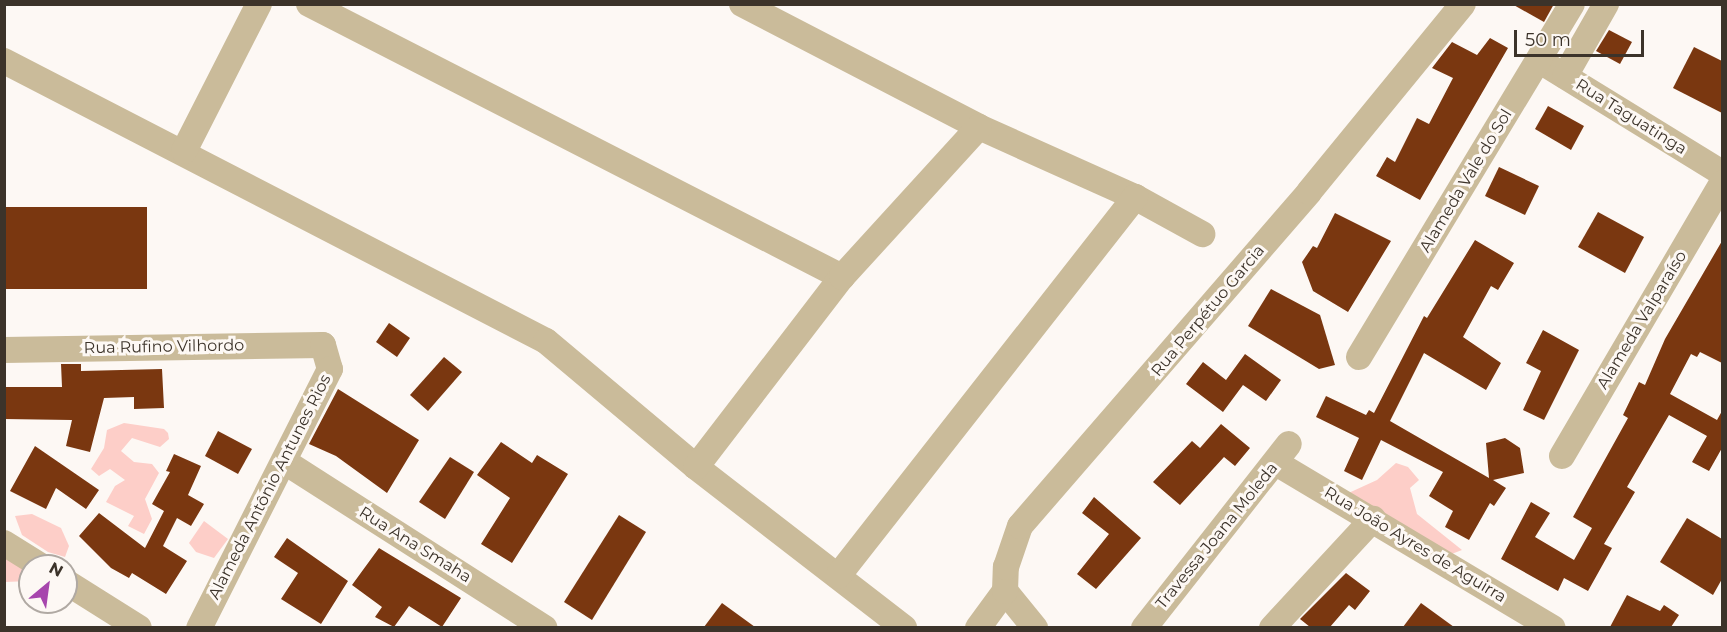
<!DOCTYPE html>
<meta charset="utf-8">
<style>
body{margin:0}
#map{position:relative;width:1727px;height:632px;overflow:hidden;background:#fdf8f4;font-family:Montserrat,sans-serif}
div>[style]{position:absolute}
[style*='--x']{left:calc(var(--x)*1px);top:calc(var(--y)*1px);width:calc(var(--w)*1px);rotate:calc(var(--a)*1deg)}
.green>*{inset:0;background:#fdcec8}
.building>*{inset:0;background:#7a3710}
.minor>*{height:26px;margin:-13px;padding:0 13px;transform-origin:13px;border-radius:13px;background:#cabb9a}
span{translate:-50% -50%;white-space:nowrap;text-align:center;line-height:1.15;-webkit-text-stroke:6px #fdf8f4;paint-order:stroke}
.street-label{font-size:16px;color:#3c332a}
.frame{position:absolute;inset:0;border:6px solid #3c332a;pointer-events:none}
.north{position:absolute;left:18px;top:554px;width:60px;height:60px;box-sizing:border-box;background:#fdf8f4;border:2px solid #b0a9a3;border-radius:50%;rotate:29deg;font-size:16px;font-weight:700;line-height:24px;text-align:center;color:#3c332a}
.north::after{content:'';display:block;margin:auto;width:21px;height:27px;background:#a746ad;clip-path:polygon(50% 0,100% 100%,50% 72%,0 100%)}
.scale{position:absolute;left:1514px;top:30px;width:130px;height:27px;box-sizing:border-box;border:3px solid #3c332a;border-top:0;padding-left:8px;font-size:18px;line-height:21px;white-space:nowrap;color:#3c332a;-webkit-text-stroke:4px #fdf8f4;paint-order:stroke}
</style>
<div id="map">
<div class="green">
<i style="clip-path:polygon(124px 423px,164px 429px,168px 433px,169px 439px,160px 447px,132px 438px,121px 451px,134px 462px,152px 464px,159px 473px,145px 499px,152px 519px,144px 534px,128px 526px,134px 516px,106px 502px,115px 486px,125px 480px,110px 469px,99px 476px,91px 469px,104px 448px,107px 430px)"></i>
<i style="clip-path:polygon(1396px 463px,1408px 467px,1419px 480px,1410px 488px,1417px 514px,1462px 550px,1449px 555px,1342px 496px,1377px 480px)"></i>
<i style="clip-path:polygon(32px 514px,61px 528px,69px 546px,65px 557px,48px 552px,22px 535px,15px 516px)"></i>
<i style="clip-path:polygon(204px 521px,228px 539px,214px 558px,196px 552px,189px 543px)"></i>
<i style="clip-path:polygon(4px 543px,30px 566px,30px 581px,5px 582px)"></i>
</div>
<div class="building">
<i style="clip-path:polygon(1512px 4px,1554px 4px,1544px 22px)"></i>
<i style="clip-path:polygon(1609px 30px,1632px 42px,1620px 64px,1596px 51px)"></i>
<i style="clip-path:polygon(1490px 38px,1508px 48px,1420px 200px,1376px 176px,1387px 157px,1395px 162px,1417px 118px,1429px 124px,1453px 78px,1432px 68px,1452px 42px,1477px 55px)"></i>
<i style="clip-path:polygon(1694px 47px,1722px 61px,1722px 113px,1673px 88px)"></i>
<i style="clip-path:polygon(1548px 106px,1584px 126px,1571px 150px,1535px 129px)"></i>
<i style="clip-path:polygon(1499px 167px,1539px 186px,1525px 215px,1485px 196px)"></i>
<i style="clip-path:polygon(4px 207px,147px 207px,147px 289px,4px 289px)"></i>
<i style="clip-path:polygon(1598px 212px,1644px 237px,1625px 273px,1578px 247px)"></i>
<i style="clip-path:polygon(1335px 213px,1391px 241px,1348px 312px,1313px 291px,1302px 262px,1313px 246px,1317px 248px)"></i>
<i style="clip-path:polygon(1475px 240px,1514px 263px,1498px 290px,1491px 286px,1463px 337px,1501px 363px,1486px 390px,1424px 353px,1390px 421px,1489px 478px,1486px 443px,1505px 438px,1520px 448px,1524px 473px,1493px 480px,1506px 488px,1494px 506px,1490px 503px,1469px 540px,1445px 527px,1453px 511px,1429px 496px,1443px 472px,1381px 440px,1362px 480px,1344px 471px,1359px 438px,1316px 417px,1326px 396px,1366px 415px,1369px 410px,1374px 413px,1424px 316px,1427px 318px)"></i>
<i style="clip-path:polygon(1722px 241px,1722px 363px,1700px 352px,1697px 357px,1691px 354px,1670px 394px,1717px 420px,1722px 411px,1722px 448px,1709px 471px,1692px 462px,1707px 436px,1669px 415px,1627px 487px,1635px 492px,1604px 544px,1612px 548px,1588px 591px,1564px 578px,1558px 591px,1501px 559px,1531px 502px,1550px 513px,1535px 537px,1574px 560px,1592px 528px,1573px 517px,1628px 418px,1623px 415px,1639px 382px,1645px 385px,1665px 339px)"></i>
<i style="clip-path:polygon(1271px 289px,1320px 315px,1335px 365px,1319px 369px,1248px 326px)"></i>
<i style="clip-path:polygon(389px 323px,410px 338px,397px 357px,376px 342px)"></i>
<i style="clip-path:polygon(1543px 330px,1579px 350px,1544px 420px,1523px 410px,1541px 371px,1526px 363px)"></i>
<i style="clip-path:polygon(1245px 354px,1281px 380px,1266px 401px,1243px 385px,1223px 412px,1186px 384px,1203px 362px,1226px 380px)"></i>
<i style="clip-path:polygon(444px 357px,462px 372px,428px 411px,410px 395px)"></i>
<i style="clip-path:polygon(61px 364px,81px 364px,81px 371px,162px 369px,164px 408px,134px 409px,134px 397px,104px 398px,90px 452px,66px 446px,72px 420px,4px 419px,4px 387px,62px 387px)"></i>
<i style="clip-path:polygon(338px 389px,419px 440px,387px 493px,336px 456px,309px 444px)"></i>
<i style="clip-path:polygon(1221px 424px,1250px 448px,1235px 466px,1224px 457px,1180px 505px,1153px 482px,1192px 441px,1200px 448px)"></i>
<i style="clip-path:polygon(218px 431px,252px 449px,238px 474px,205px 456px)"></i>
<i style="clip-path:polygon(501px 442px,532px 463px,537px 455px,568px 474px,512px 563px,481px 544px,510px 498px,477px 475px)"></i>
<i style="clip-path:polygon(35px 446px,99px 490px,86px 509px,56px 488px,46px 509px,10px 491px)"></i>
<i style="clip-path:polygon(174px 454px,201px 466px,188px 495px,204px 504px,191px 526px,177px 518px,163px 546px,187px 561px,166px 594px,132px 573px,129px 578px,111px 568px,79px 536px,99px 513px,145px 548px,164px 511px,152px 504px,170px 472px,166px 471px)"></i>
<i style="clip-path:polygon(450px 457px,474px 472px,445px 519px,419px 502px)"></i>
<i style="clip-path:polygon(1094px 497px,1141px 538px,1096px 589px,1077px 574px,1109px 534px,1082px 513px)"></i>
<i style="clip-path:polygon(619px 515px,646px 532px,592px 620px,564px 602px)"></i>
<i style="clip-path:polygon(1687px 518px,1722px 539px,1722px 579px,1713px 595px,1660px 562px)"></i>
<i style="clip-path:polygon(287px 538px,348px 581px,321px 624px,281px 599px,298px 573px,274px 557px)"></i>
<i style="clip-path:polygon(379px 548px,461px 598px,442px 627px,409px 606px,394px 627px,375px 617px,382px 607px,352px 585px)"></i>
<i style="clip-path:polygon(1346px 573px,1370px 591px,1355px 610px,1349px 605px,1330px 627px,1310px 627px,1300px 619px)"></i>
<i style="clip-path:polygon(1627px 595px,1660px 611px,1664px 605px,1679px 615px,1671px 627px,1610px 627px)"></i>
<i style="clip-path:polygon(722px 603px,755px 627px,704px 627px)"></i>
<i style="clip-path:polygon(1421px 603px,1454px 627px,1403px 627px)"></i>
</div>
<div class="minor">
<i style="--x:309;--y:4;--w:599;--a:27.12"></i>
<i style="--x:742;--y:4;--w:267;--a:27.4"></i>
<i style="--x:979;--y:127;--w:171;--a:24.2"></i>
<i style="--x:1135;--y:197;--w:77;--a:28.9"></i>
<i style="--x:4;--y:61;--w:610;--a:27.32"></i>
<i style="--x:546;--y:341;--w:196;--a:40"></i>
<i style="--x:696;--y:467;--w:263;--a:37.7"></i>
<i style="--x:1540;--y:61;--w:214;--a:31.6"></i>
<i style="--x:1565;--y:76;--w:83;--a:-60.3"></i>
<i style="--x:184;--y:151;--w:165;--a:-63"></i>
<i style="--x:4;--y:350;--w:319;--a:-0.9"></i>
<i style="--x:323;--y:345;--w:25;--a:74"></i>
<i style="--x:330;--y:369;--w:290;--a:116.8"></i>
<i style="--x:1359;--y:357;--w:412;--a:-58.9"></i>
<i style="--x:1562;--y:456;--w:316;--a:-59.6"></i>
<i style="--x:285;--y:462;--w:308;--a:32.6"></i>
<i style="--x:1276;--y:463;--w:322;--a:30.8"></i>
<i style="--x:696;--y:467;--w:240;--a:-52.5"></i>
<i style="--x:842;--y:277;--w:203;--a:-47.6"></i>
<i style="--x:4;--y:543;--w:44;--a:31.9"></i>
<i style="--x:838;--y:576;--w:482;--a:-51.9"></i>
<i style="--x:66;--y:582;--w:86;--a:32.2"></i>
<i style="--x:1005;--y:591;--w:48;--a:51"></i>
<i style="--x:978;--y:628;--w:46;--a:-53.9"></i>
<i style="--x:1005;--y:591;--w:24;--a:-88"></i>
<i style="--x:1006;--y:567;--w:43;--a:-71.1"></i>
<i style="--x:1020;--y:526;--w:442;--a:-49.1"></i>
<i style="--x:1309;--y:192;--w:243;--a:-50.7"></i>
<i style="--x:1144;--y:628;--w:234;--a:-51.8"></i>
<i style="--x:1272;--y:628;--w:149;--a:-47.2"></i>
</div>
<div class="street-label">
<span style="left:1631px;top:117px;rotate:32deg">Rua Taguatinga</span>
<span style="left:1466px;top:181px;rotate:-59deg">Alameda Vale do Sol</span>
<span style="left:1208px;top:311px;rotate:-50deg">Rua Perpétuo Garcia</span>
<span style="left:1642px;top:320px;rotate:-59deg">Alameda Valparaíso</span>
<span style="left:164px;top:347px;rotate:-1deg">Rua Rufino Vilhordo</span>
<span style="left:270px;top:487px;rotate:-63deg">Alameda Antônio Antunes Rios</span>
<span style="left:1217px;top:536px;rotate:-51deg">Travessa Joana Moleda</span>
<span style="left:415px;top:545px;rotate:32deg">Rua Ana Smaha</span>
<span style="left:1415px;top:545px;rotate:31deg">Rua João Ayres de Aguirra</span>
</div>
<div class="frame"></div>
<div class="north">N</div>
<div class="scale">50 m</div>
</div>
